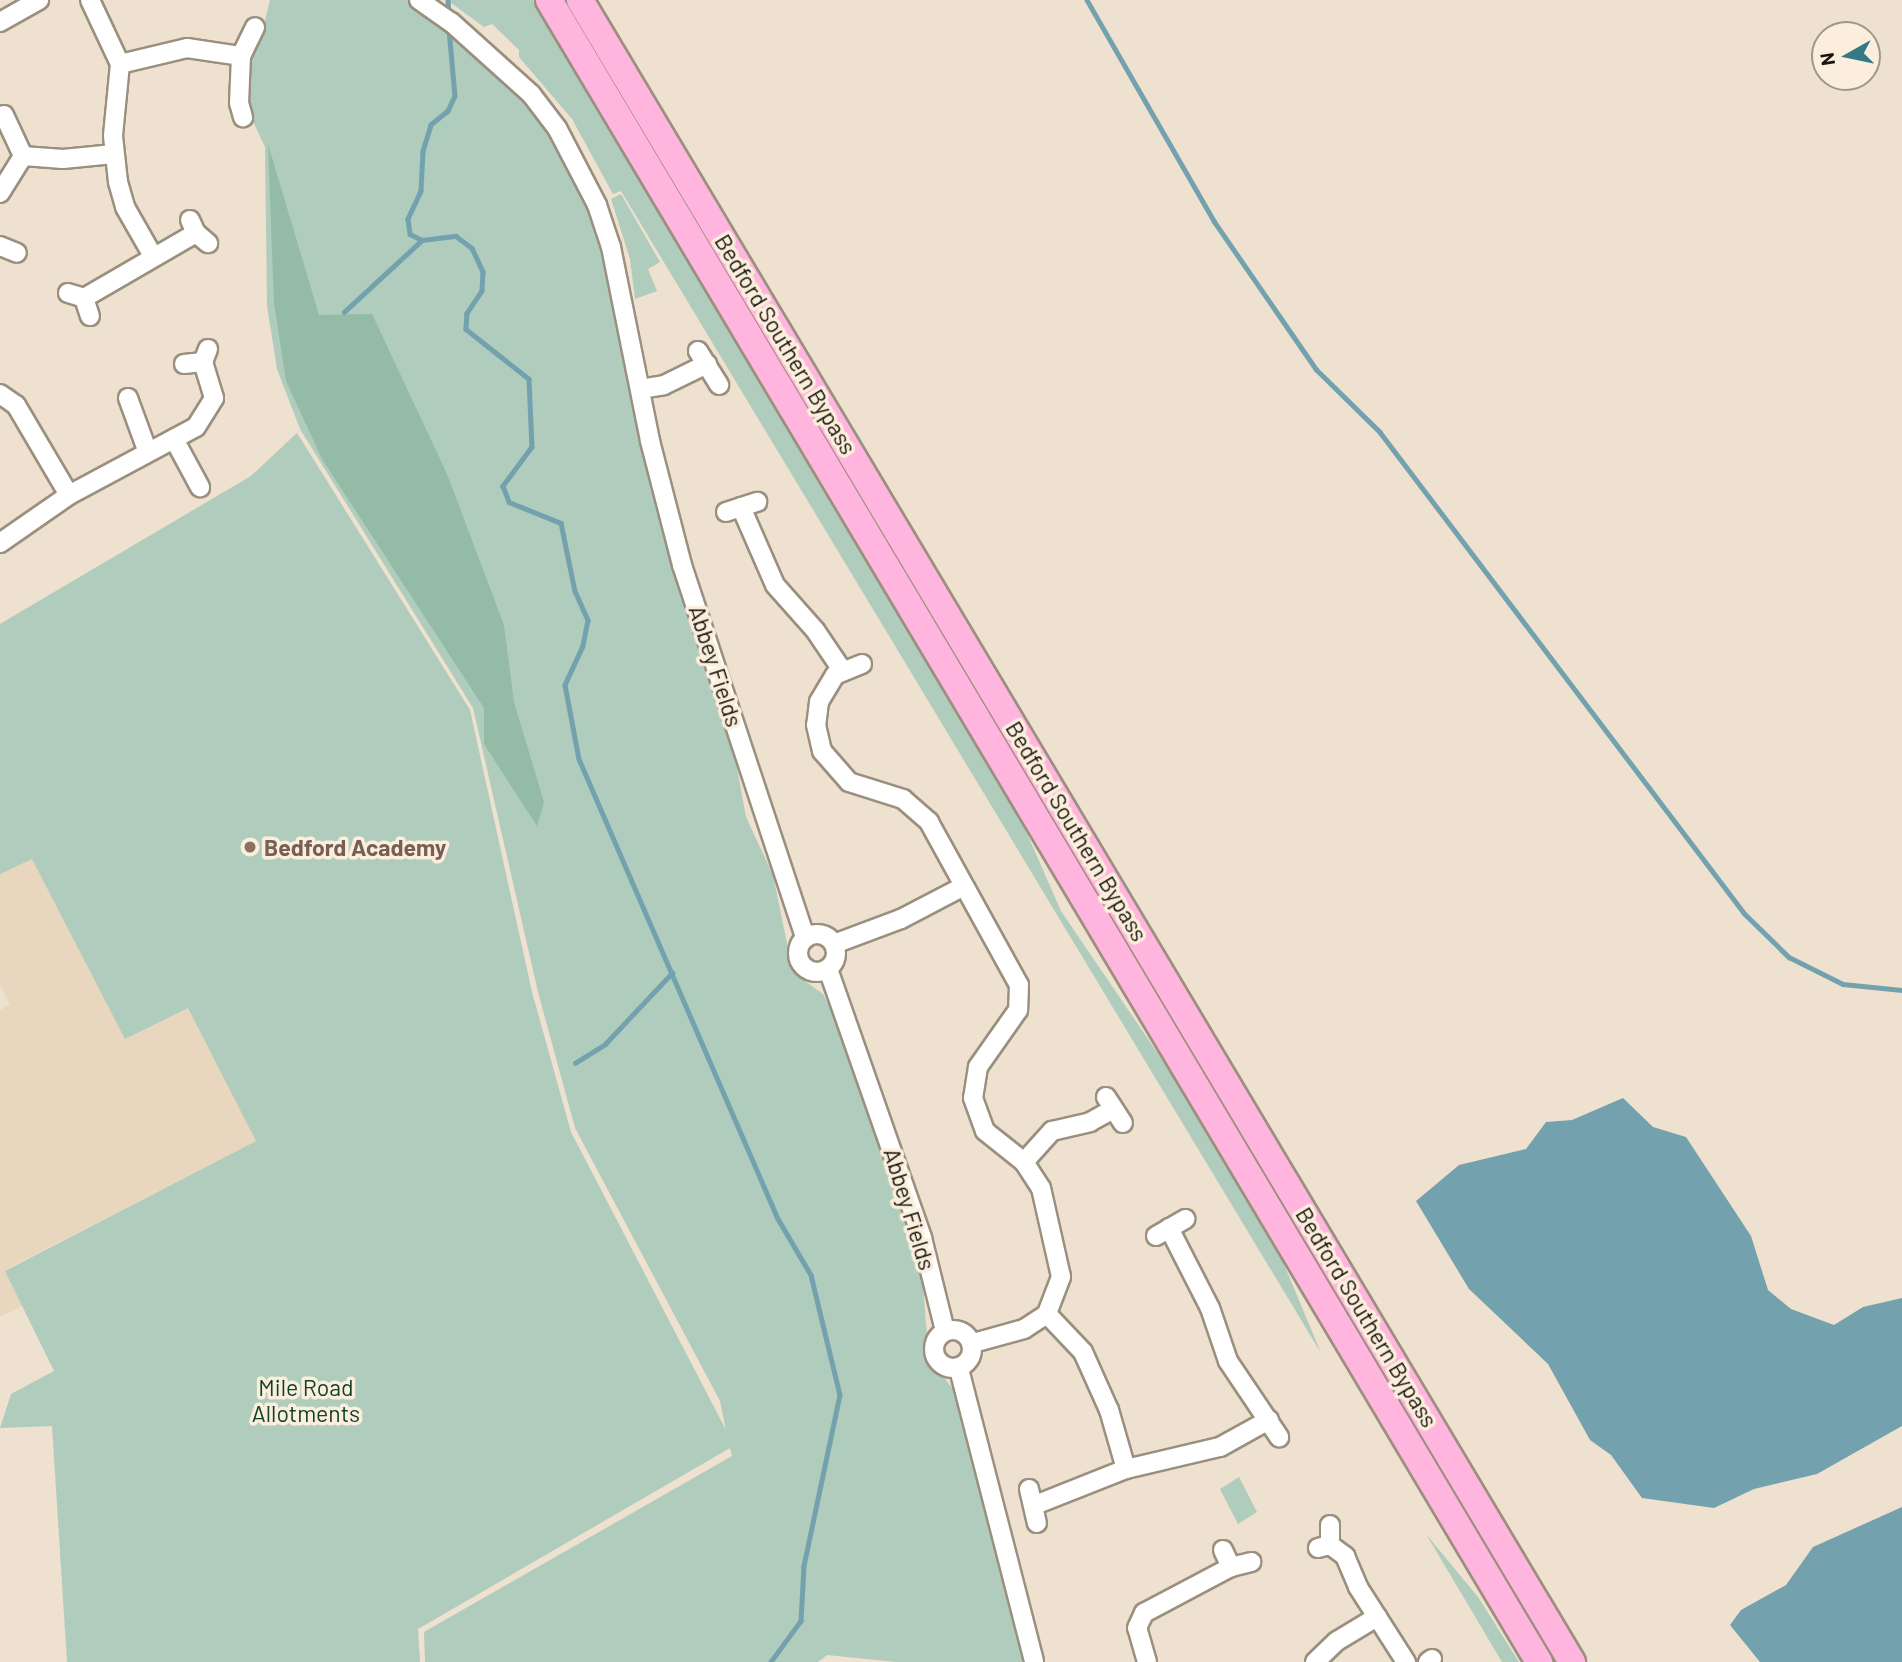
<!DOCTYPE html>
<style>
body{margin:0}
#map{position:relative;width:1902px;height:1662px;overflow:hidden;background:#eee1cf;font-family:Barlow,sans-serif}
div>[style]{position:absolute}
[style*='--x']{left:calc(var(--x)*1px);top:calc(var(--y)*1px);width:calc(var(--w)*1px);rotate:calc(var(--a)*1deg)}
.built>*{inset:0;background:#e8d6be}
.green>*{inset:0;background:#b0ccbc}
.forest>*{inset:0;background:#93bba5}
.water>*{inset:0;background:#73a2ae}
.stream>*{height:4.5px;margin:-2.25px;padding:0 2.25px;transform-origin:2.25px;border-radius:2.25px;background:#73a2ae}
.roads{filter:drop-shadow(2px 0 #9b8f7e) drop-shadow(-2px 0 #9b8f7e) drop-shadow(0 2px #9b8f7e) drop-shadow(0 -2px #9b8f7e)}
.minor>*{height:18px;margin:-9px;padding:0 9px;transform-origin:9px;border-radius:9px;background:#fff}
.minor>.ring{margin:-9px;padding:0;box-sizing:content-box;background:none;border:18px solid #fff;border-radius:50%}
.highway>*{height:26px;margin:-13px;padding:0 13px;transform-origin:13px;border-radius:13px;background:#ffb5dd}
.dots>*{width:19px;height:19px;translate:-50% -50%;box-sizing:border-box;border:4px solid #fbeedc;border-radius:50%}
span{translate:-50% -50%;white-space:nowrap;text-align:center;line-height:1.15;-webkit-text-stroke:7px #fbeedc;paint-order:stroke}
.street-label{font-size:23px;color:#18140d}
.education-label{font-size:23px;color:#785e54;font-weight:700}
.left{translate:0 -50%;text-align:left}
.park-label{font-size:23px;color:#0f422c}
.north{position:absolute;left:1811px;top:21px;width:70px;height:70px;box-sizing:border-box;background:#fbeedc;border:2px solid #a09789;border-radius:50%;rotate:261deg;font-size:19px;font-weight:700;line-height:28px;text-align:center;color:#18140d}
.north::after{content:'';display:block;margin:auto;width:24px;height:32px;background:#357988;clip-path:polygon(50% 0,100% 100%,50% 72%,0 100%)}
</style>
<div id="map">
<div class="built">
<i style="clip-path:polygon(297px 433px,470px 710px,256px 1141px,5px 1270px,22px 1306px,0 1317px,0 1010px,10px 1004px,0 984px,0 624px,251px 476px)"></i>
</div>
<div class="green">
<i style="clip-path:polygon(270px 0,408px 0,505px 80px,553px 133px,579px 177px,605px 248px,658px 497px,737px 768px,746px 817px,773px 875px,790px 958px,799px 977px,823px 994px,839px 1024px,920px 1246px,928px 1349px,936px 1367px,962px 1401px,1027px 1662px,896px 1662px,827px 1655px,818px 1662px,425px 1662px,424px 1632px,732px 1456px,730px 1448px,418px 1629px,420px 1662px,67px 1662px,52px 1426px,0 1428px,11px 1394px,54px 1371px,5px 1271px,256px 1141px,188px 1008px,125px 1039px,32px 859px,0 874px,0 624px,251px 476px,297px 433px,470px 710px,532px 992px,571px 1132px,726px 1430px,720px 1401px,575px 1128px,538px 992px,473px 708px,300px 429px,277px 369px,267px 306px,265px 147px,244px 102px,251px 74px,246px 55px,261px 37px)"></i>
<i style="clip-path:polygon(447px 0,533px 0,1025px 829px,1061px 911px,1171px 1073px,1283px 1262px,1321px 1353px,621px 191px,613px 194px,572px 119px,519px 57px,519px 50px,492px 24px,484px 27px)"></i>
<i style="clip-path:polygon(621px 194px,660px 262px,648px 269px,657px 291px,635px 299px,630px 259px,611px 199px)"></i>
<i style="clip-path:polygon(1239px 1477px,1257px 1512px,1238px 1524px,1220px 1489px)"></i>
<i style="clip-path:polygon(1426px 1534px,1478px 1597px,1519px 1662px,1502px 1662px)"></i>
</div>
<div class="forest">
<i style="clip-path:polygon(268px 144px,319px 315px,372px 314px,447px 474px,504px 625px,514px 702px,544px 802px,537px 826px,484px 744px,484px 708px,322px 459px,286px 381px,274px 303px)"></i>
</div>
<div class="water">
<i style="clip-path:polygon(1623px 1098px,1653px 1127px,1686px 1137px,1751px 1236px,1768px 1290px,1791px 1309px,1834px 1325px,1863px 1307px,1902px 1298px,1902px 1426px,1817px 1474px,1754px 1489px,1714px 1508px,1642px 1498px,1611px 1455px,1590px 1440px,1548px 1364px,1469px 1289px,1416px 1201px,1459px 1165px,1526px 1149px,1546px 1122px,1572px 1120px)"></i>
<i style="clip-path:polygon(1902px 1507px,1902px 1662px,1760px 1662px,1730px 1625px,1741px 1610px,1786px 1585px,1813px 1547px)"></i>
</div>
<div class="stream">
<i style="--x:448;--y:0;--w:13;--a:86"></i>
<i style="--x:1087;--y:0;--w:255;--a:60.1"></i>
<i style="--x:1214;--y:221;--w:180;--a:55.4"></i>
<i style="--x:1316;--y:369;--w:90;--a:44.5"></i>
<i style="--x:1380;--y:432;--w:603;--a:52.88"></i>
<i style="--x:1744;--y:913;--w:63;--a:44.4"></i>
<i style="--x:1789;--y:957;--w:60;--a:26.6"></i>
<i style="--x:1843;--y:984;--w:59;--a:5.8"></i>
<i style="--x:449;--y:29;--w:67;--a:84.9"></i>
<i style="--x:455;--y:96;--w:17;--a:115"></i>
<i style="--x:448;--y:111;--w:22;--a:141"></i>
<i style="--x:431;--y:125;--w:28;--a:107"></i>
<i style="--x:423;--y:152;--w:39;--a:93"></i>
<i style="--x:421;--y:191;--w:31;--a:115"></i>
<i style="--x:408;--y:219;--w:15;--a:82"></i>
<i style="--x:410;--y:234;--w:13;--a:27"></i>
<i style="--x:422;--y:240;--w:34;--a:-7"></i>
<i style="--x:456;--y:236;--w:20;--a:37"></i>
<i style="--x:472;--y:248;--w:26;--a:65"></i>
<i style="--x:483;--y:272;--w:19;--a:93"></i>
<i style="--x:482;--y:291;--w:27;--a:124"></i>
<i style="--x:467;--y:313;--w:16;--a:94"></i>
<i style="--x:466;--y:329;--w:80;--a:38.4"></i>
<i style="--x:529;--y:379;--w:68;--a:87.5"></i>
<i style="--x:532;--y:447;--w:49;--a:126.6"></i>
<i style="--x:503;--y:486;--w:17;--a:69"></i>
<i style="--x:509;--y:502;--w:56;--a:22"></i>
<i style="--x:561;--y:523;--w:69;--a:78.4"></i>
<i style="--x:575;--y:591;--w:32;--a:66"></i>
<i style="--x:588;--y:620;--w:26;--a:101"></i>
<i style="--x:583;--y:646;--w:43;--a:114.8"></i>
<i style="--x:565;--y:685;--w:75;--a:79.3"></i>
<i style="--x:579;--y:759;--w:499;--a:66.6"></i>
<i style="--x:777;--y:1217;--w:67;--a:59.6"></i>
<i style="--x:811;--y:1275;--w:123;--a:76.4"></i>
<i style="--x:840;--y:1395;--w:175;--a:101.9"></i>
<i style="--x:804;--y:1566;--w:55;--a:93.1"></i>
<i style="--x:801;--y:1621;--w:51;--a:126.2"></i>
<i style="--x:344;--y:312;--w:106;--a:-42.7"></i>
<i style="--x:575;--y:1063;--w:36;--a:-32"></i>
<i style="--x:605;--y:1044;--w:98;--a:-46.7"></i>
</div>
<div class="roads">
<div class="minor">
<i style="--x:90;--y:0;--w:71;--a:64.9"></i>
<i style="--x:120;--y:64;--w:72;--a:95.6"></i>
<i style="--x:113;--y:136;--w:46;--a:83.8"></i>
<i style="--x:118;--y:182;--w:26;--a:74"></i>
<i style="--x:125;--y:207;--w:56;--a:60.3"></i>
<i style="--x:419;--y:0;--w:39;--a:35"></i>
<i style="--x:451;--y:22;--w:108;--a:42"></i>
<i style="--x:531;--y:94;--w:43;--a:52.6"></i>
<i style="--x:557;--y:128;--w:87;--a:62.5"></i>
<i style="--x:597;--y:205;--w:44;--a:71.6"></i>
<i style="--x:611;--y:247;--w:198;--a:78.6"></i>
<i style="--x:650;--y:441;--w:128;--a:75.5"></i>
<i style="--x:682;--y:565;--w:393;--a:71.7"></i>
<i style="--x:0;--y:22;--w:45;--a:-29.4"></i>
<i style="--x:241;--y:56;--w:32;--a:-64"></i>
<i style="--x:120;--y:64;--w:69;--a:-13.4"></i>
<i style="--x:187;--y:48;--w:55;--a:8.4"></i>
<i style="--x:241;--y:56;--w:47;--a:92.4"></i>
<i style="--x:239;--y:103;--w:15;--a:74"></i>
<i style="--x:4;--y:115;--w:45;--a:65.1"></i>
<i style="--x:23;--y:156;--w:40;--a:4.3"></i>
<i style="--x:63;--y:159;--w:51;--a:-5.6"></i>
<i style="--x:0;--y:193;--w:44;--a:-58.1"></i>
<i style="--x:190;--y:220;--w:14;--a:65"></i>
<i style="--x:196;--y:233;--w:16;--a:40"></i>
<i style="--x:0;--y:246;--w:18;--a:22"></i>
<i style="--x:68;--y:293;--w:17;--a:17"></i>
<i style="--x:84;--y:298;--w:19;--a:72"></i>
<i style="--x:84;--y:298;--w:129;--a:-30.1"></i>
<i style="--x:698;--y:351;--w:40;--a:58"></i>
<i style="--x:184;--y:364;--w:19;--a:-6"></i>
<i style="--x:640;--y:389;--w:24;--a:-9"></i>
<i style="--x:664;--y:385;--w:48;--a:-26"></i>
<i style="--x:0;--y:394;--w:19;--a:35"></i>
<i style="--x:16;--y:405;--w:104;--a:59.5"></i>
<i style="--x:128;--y:398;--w:55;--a:69.9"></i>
<i style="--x:174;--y:439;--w:55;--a:61.6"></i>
<i style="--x:741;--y:507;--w:85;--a:66.4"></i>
<i style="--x:775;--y:585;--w:60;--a:48.4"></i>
<i style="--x:815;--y:630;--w:48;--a:56"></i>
<i style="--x:726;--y:512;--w:33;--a:-18"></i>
<i style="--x:0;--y:543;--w:84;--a:-34.8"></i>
<i style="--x:69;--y:495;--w:144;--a:-28.2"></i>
<i style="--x:196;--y:427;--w:34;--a:-58"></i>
<i style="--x:214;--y:398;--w:38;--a:-107"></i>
<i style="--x:203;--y:362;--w:14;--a:-69"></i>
<i style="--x:862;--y:664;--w:29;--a:158"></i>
<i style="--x:835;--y:675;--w:31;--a:121"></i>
<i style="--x:819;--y:702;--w:23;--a:97"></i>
<i style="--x:816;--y:725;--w:27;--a:77"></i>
<i style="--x:822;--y:751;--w:41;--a:48.9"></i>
<i style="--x:849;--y:782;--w:57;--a:17.5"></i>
<i style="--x:903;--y:799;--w:35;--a:41"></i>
<i style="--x:929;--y:822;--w:186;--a:61.1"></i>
<i style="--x:1019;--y:985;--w:25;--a:92"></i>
<i style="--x:1018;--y:1010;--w:70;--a:125.1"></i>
<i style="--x:978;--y:1067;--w:31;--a:99"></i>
<i style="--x:973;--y:1098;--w:35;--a:70"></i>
<i style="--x:985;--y:1131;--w:50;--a:38.5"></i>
<i style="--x:1024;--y:1162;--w:31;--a:57"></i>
<i style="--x:1041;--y:1188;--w:91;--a:77.3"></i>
<i style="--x:1061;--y:1277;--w:40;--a:111"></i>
<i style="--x:1047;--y:1314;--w:27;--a:147"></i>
<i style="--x:1024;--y:1329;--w:53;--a:164.6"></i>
<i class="ring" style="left:798px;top:934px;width:20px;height:20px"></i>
<i style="--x:834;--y:944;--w:72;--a:-20.5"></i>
<i style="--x:901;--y:919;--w:71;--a:-27.6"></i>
<i style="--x:828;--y:969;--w:285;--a:70.7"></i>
<i style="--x:922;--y:1238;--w:96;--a:76.1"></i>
<i style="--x:1106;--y:1097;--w:31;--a:57"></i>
<i style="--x:1024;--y:1162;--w:42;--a:-47.9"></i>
<i style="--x:1052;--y:1131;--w:39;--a:-13"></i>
<i style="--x:1090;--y:1122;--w:26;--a:-29"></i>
<i style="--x:1169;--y:1228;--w:90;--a:62.9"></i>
<i style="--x:1210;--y:1308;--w:56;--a:71.2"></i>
<i style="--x:1228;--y:1361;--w:92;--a:56.1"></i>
<i style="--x:1156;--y:1236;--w:34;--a:-30"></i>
<i style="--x:1047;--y:1314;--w:52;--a:46.5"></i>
<i style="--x:1083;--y:1352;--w:64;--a:65.9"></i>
<i style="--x:1109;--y:1410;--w:61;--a:73.9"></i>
<i class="ring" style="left:934px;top:1330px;width:20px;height:20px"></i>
<i style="--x:959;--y:1369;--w:302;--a:75.6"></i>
<i style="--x:1029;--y:1489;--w:35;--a:77"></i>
<i style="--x:1035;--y:1505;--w:98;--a:-21.6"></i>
<i style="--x:1126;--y:1469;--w:97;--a:-13.2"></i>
<i style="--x:1220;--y:1447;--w:56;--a:-28.9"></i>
<i style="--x:1330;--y:1525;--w:20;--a:90"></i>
<i style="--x:1318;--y:1548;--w:12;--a:-14"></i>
<i style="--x:1330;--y:1545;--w:19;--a:36"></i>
<i style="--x:1345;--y:1556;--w:34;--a:67"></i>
<i style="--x:1358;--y:1587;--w:89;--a:57.4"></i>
<i style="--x:1223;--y:1550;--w:19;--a:65"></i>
<i style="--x:1147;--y:1662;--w:35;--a:-106"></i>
<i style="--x:1137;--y:1628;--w:17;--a:-65"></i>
<i style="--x:1144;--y:1613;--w:98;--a:-27.9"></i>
<i style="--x:1231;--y:1567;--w:21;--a:-14"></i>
<i style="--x:1315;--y:1662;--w:30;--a:-44"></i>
<i style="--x:1337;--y:1641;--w:47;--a:-31"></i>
<i style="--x:1428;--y:1662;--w:5;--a:-37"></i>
</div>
<div class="highway">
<i style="--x:549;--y:0;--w:1935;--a:59.22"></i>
<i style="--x:580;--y:0;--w:1936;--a:59.17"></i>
</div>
</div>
<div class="dots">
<i style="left:250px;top:847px;background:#8d6e63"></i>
</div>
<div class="street-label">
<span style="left:786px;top:344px;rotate:59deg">Bedford Southern Bypass</span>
<span style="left:716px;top:666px;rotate:72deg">Abbey Fields</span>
<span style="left:1077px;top:831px;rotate:59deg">Bedford Southern Bypass</span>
<span style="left:910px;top:1209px;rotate:73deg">Abbey Fields</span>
<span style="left:1367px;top:1317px;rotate:59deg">Bedford Southern Bypass</span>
</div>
<div class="education-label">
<span class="left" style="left:264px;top:847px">Bedford Academy</span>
</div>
<div class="park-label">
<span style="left:306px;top:1400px">Mile Road<br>Allotments</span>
</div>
<div class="north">N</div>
</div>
